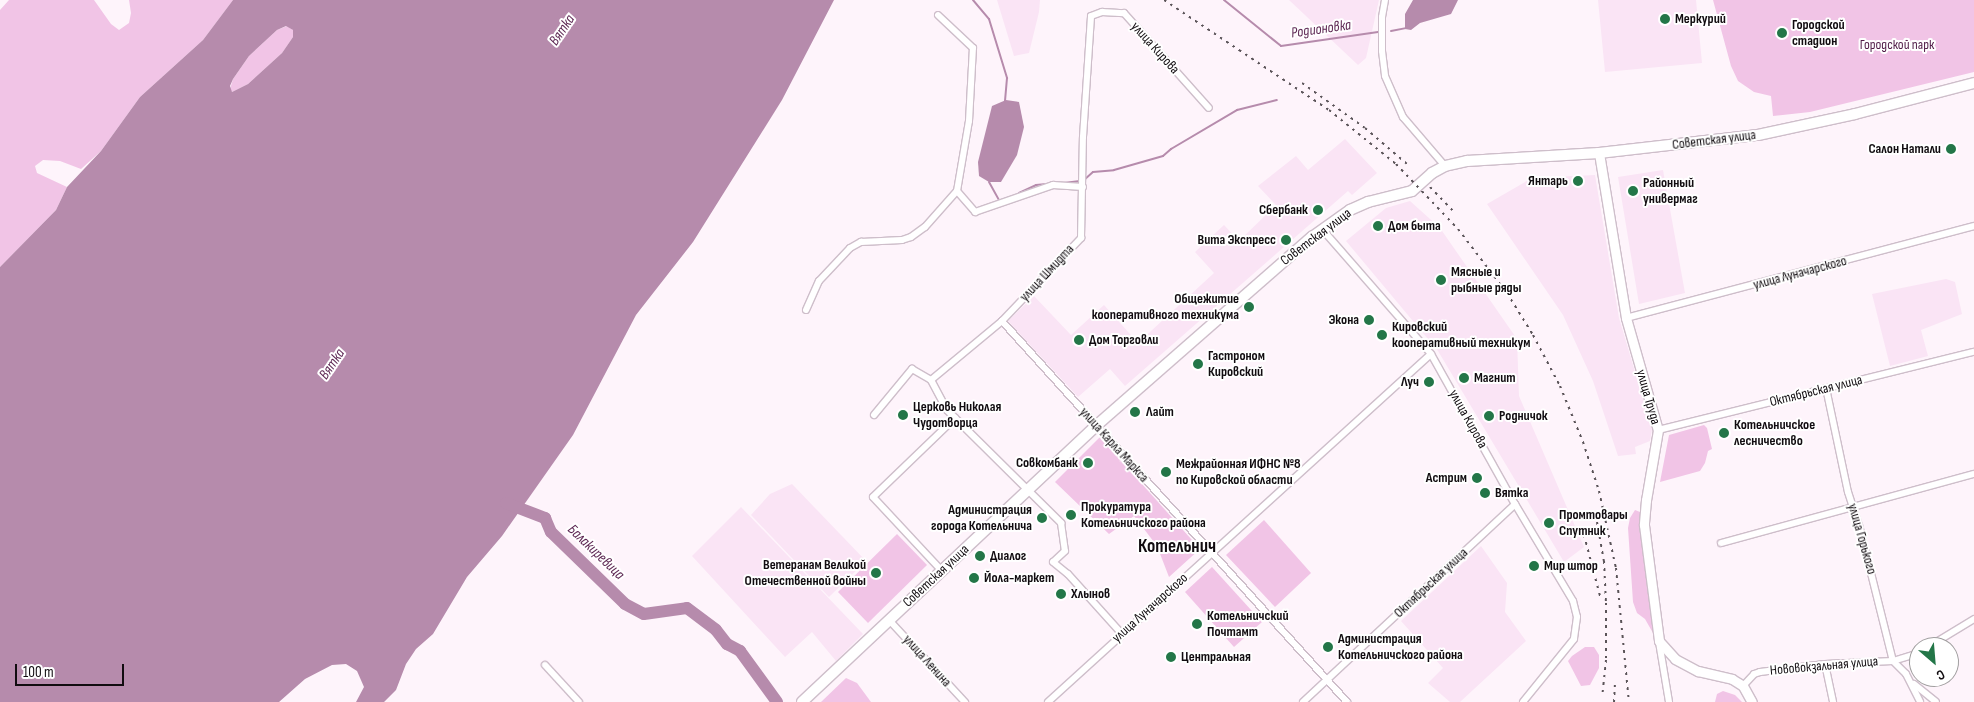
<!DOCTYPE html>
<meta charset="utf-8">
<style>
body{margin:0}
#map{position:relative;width:1974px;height:702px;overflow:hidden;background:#fef4fb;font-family:"Sofia Sans Condensed",sans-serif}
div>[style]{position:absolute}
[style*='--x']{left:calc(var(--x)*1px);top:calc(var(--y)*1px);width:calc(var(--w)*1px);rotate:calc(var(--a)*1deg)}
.built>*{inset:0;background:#fae4f5}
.green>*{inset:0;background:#f1c4e6}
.water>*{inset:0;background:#b68bac}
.stream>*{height:2px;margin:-1px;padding:0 1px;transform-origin:1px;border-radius:1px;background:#b68bac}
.river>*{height:12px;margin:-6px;padding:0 6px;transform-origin:6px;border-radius:6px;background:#b68bac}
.roads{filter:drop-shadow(1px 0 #cebeca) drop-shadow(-1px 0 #cebeca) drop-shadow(0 1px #cebeca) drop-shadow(0 -1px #cebeca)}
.street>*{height:6px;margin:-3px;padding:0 3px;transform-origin:3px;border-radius:3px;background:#fff}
.secondary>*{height:9px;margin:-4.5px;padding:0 4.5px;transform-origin:4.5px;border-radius:4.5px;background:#fff}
.primary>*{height:10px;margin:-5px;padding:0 5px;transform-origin:5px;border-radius:5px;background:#fff}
.rail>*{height:2px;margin-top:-1px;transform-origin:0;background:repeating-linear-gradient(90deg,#5a5358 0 2.5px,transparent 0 7.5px)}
.dots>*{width:14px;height:14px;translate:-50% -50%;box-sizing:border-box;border:2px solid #fff;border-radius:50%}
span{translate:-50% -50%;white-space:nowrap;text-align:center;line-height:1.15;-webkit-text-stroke:4px #fff;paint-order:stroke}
.poi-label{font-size:14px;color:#110c10;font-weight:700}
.left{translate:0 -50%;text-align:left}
.right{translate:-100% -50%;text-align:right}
.park-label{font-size:14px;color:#501b47}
.street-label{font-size:14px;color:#110c10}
.water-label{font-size:15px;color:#5c2652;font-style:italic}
.district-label{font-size:19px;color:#110c10;font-weight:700}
.north{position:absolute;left:1909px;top:637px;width:50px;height:50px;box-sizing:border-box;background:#fff;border:1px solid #a09e9f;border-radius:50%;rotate:153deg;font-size:14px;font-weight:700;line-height:20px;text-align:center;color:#110c10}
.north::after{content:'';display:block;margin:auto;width:18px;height:22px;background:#237648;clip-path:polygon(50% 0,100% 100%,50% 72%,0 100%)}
.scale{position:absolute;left:15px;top:664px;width:109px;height:22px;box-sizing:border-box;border:2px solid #110c10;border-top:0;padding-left:6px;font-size:15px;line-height:18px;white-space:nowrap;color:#110c10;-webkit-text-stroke:4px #fff;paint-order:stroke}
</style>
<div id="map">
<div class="built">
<i style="clip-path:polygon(997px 0,1040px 0,1039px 12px,1029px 53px,1014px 56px)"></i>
<i style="clip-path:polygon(1289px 0,1379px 0,1366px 58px,1358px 65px)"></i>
<i style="clip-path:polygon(1598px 0,1696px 0,1702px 63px,1605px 72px)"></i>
<i style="clip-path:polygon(1345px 139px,1377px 173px,1352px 195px,1348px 191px,1125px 386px,1110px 369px,1078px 397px,1008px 321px,1034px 296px,1071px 335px,1104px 305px,1138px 343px,1214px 273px,1195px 252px,1224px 225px,1239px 241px,1276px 205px,1258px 186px,1296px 156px,1308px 170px)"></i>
<i style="clip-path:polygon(1663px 170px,1685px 293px,1639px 304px,1618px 177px)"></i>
<i style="clip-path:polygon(1595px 175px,1619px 318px,1652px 429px,1650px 441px,1635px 447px,1636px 454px,1618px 456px,1593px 381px,1563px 315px,1487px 204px,1532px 178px)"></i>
<i style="clip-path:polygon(1410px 201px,1440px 228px,1517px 339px,1519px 396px,1584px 547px,1564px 562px,1438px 351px,1346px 241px,1386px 208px)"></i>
<i style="clip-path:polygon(1946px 279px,1955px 282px,1962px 314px,1921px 330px,1928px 356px,1890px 366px,1872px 294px)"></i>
<i style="clip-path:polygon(792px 484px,866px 561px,829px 597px,751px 515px,770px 494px)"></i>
<i style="clip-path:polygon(741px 507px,863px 634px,836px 661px,812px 632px,785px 657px,692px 556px)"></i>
<i style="clip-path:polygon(1481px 546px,1507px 583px,1505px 612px,1526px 641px,1460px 702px,1450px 702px,1428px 683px,1443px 668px,1401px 621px)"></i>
</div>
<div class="green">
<i style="clip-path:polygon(9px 0,94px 0,111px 24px,119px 30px,129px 23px,131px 13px,129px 0,233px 0,203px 40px,140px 97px,101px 151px,81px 169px,60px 161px,43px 160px,35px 166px,37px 173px,67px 187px,56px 210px,0 267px,0 10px)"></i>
<i style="clip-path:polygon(1713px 0,1974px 0,1974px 72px,1810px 112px,1773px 116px,1771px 96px,1754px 92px,1738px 81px,1731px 66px)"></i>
<i style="clip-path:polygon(287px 26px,293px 30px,293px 37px,282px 53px,248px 84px,232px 92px,230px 89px,233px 79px,249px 56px,277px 30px)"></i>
<i style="clip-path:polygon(1704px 425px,1707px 428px,1712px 449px,1708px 451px,1705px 463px,1700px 471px,1660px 482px,1669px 435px)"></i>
<i style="clip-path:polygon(1100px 437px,1200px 549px,1169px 577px,1157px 546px,1134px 516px,1109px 534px,1055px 482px)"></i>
<i style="clip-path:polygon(1635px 510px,1640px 512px,1647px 588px,1655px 631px,1653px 633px,1645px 619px,1637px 613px,1633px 602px,1628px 528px,1630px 518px)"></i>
<i style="clip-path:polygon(1264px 520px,1311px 573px,1275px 607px,1226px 555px)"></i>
<i style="clip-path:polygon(897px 534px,927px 565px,868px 623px,838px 592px)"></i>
<i style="clip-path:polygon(1212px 567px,1262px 622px,1234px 647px,1185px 592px)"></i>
<i style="clip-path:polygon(1585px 647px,1594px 647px,1599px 655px,1599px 668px,1590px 685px,1581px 686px,1568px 661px,1572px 656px)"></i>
<i style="clip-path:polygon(846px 678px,857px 683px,871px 702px,821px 702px)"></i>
<i style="clip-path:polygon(1723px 691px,1735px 695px,1742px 702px,1715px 702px,1717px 694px)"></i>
</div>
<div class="water">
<i style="clip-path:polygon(evenodd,233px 0,834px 0,782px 100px,693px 242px,636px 315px,573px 435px,502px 536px,467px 577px,433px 634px,416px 649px,406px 664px,396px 690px,384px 702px,356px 702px,364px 687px,357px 671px,346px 664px,332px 665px,305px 679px,279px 702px,0 702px,0 267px,56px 210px,67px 187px,101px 151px,140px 97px,203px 40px,233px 0,286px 26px,293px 30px,293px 37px,282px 53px,248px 84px,232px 92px,230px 86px,233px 79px,249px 56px,277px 30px,286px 26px)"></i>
<i style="clip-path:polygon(1413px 0,1458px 0,1451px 14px,1420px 23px,1411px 30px,1405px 29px,1405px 14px)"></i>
<i style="clip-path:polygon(1006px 100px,1019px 102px,1024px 127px,1017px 155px,1001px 182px,989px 182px,979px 176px,978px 162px,992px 106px)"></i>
</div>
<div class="stream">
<i style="--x:973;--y:0;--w:25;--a:50"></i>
<i style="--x:989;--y:19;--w:62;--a:73"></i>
<i style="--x:1007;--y:78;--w:24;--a:95"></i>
<i style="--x:1224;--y:0;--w:73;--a:38.9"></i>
<i style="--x:1281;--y:46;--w:98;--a:-8.2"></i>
<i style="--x:1391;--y:31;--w:15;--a:-11"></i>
<i style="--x:1084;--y:180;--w:12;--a:-42"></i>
<i style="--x:1093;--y:172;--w:21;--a:-5"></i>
<i style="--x:1114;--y:170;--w:51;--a:-15.9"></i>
<i style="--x:1163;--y:156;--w:11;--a:-41"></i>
<i style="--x:1171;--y:149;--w:77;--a:-30.6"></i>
<i style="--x:1237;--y:110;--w:41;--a:-14"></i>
<i style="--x:989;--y:182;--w:23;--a:61"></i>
<i style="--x:1064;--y:183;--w:16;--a:-7"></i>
<i style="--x:1019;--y:193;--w:19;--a:-25"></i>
<i style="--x:1036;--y:185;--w:11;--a:-5"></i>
</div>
<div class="river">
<i style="--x:506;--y:503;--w:42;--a:21"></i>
<i style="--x:545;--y:518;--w:15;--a:67"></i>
<i style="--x:551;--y:532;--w:103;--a:44.2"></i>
<i style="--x:625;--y:604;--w:21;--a:28"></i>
<i style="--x:644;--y:614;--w:43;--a:-7.9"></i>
<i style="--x:687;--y:608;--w:36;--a:37"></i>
<i style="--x:716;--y:630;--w:18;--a:52"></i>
<i style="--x:727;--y:644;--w:15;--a:28"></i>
<i style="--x:740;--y:651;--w:63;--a:54"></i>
</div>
<div class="roads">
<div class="street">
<i style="--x:1385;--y:0;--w:17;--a:100"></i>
<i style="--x:1382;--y:17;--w:34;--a:90"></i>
<i style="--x:1382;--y:51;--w:25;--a:83"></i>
<i style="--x:1385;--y:76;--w:45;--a:66.3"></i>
<i style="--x:1403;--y:117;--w:65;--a:49.4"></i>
<i style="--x:957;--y:191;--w:28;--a:49"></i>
<i style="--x:975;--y:212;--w:83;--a:-19.1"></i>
<i style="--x:1053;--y:185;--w:30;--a:4"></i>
<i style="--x:1322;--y:229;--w:166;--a:48.9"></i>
<i style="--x:1431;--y:354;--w:172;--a:60.8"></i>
<i style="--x:1515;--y:504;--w:113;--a:59.1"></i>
<i style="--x:1573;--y:601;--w:16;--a:76"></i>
<i style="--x:1577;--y:617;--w:22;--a:98"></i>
<i style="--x:1574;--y:639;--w:81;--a:129"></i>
<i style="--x:806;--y:310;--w:32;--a:-66"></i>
<i style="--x:819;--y:281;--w:45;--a:-46.8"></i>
<i style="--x:850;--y:248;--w:13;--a:-29"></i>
<i style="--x:861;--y:242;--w:41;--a:-2.8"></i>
<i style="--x:902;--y:240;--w:9;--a:-18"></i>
<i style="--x:911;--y:237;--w:17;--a:-36"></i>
<i style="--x:925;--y:227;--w:48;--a:-48.4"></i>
<i style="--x:957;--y:191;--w:71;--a:-80.3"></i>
<i style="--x:969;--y:121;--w:73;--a:-86.9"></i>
<i style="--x:973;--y:48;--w:48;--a:-136.7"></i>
<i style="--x:1626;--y:318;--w:360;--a:-14.8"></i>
<i style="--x:1002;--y:321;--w:514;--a:47.84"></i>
<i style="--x:931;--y:380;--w:92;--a:-39.7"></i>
<i style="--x:1002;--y:321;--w:115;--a:-46.4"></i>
<i style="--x:1081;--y:238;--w:101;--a:-88.9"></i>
<i style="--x:1083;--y:137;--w:121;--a:-86.2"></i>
<i style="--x:1091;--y:16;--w:12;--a:-20"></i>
<i style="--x:1102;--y:12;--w:22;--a:3"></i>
<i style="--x:1124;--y:13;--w:127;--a:48.2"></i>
<i style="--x:931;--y:380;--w:34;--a:62"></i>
<i style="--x:947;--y:410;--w:161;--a:44.7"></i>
<i style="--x:1061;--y:523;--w:28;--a:82"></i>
<i style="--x:1065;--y:551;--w:16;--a:137"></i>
<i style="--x:1053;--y:562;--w:19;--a:39"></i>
<i style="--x:1068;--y:574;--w:81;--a:48"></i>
<i style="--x:1826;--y:388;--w:106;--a:78.1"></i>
<i style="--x:1848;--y:492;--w:35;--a:72"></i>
<i style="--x:1859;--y:525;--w:140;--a:76"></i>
<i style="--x:1893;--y:661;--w:18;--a:45"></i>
<i style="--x:1906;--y:674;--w:31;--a:63"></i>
<i style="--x:874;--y:415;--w:60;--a:-50.4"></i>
<i style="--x:912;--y:369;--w:22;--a:30"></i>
<i style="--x:1658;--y:430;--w:325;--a:-13.9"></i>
<i style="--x:1721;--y:543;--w:262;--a:-15.3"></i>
<i style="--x:942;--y:571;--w:101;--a:-133"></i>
<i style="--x:873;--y:497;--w:114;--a:-43.9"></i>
<i style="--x:889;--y:620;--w:112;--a:47.2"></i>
<i style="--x:1659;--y:642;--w:61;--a:80.5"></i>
<i style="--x:1928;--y:647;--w:54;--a:-31.3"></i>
<i style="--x:1825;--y:664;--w:39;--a:78"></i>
<i style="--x:545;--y:665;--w:50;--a:47.4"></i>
<i style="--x:1914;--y:684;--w:28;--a:39"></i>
<i style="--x:1743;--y:686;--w:16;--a:-47"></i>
<i style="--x:1754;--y:674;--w:6;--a:-18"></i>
<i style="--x:1760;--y:672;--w:65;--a:-7"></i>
<i style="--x:1825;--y:664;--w:68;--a:-2.5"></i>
<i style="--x:1893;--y:661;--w:27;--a:-17"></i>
<i style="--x:1048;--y:702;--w:517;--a:-42.26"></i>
<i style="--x:1303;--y:702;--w:290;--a:-43"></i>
</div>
<div class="secondary">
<i style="--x:1599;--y:153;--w:167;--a:80.7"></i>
<i style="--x:1626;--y:318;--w:116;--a:74.1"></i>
<i style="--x:1658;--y:430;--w:71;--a:99.7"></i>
<i style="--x:1646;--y:500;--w:25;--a:95"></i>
<i style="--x:1644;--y:525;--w:117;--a:82.6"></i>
<i style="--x:1659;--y:641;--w:24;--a:48"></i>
<i style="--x:1675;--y:659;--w:26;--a:28"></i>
<i style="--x:1698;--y:671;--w:35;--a:13"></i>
<i style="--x:1732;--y:679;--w:13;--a:32"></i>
<i style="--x:1743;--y:686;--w:18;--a:61"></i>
</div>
<div class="primary">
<i style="--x:802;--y:702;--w:405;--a:-43.2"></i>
<i style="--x:1097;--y:425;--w:286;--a:-41.2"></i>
<i style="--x:1312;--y:237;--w:47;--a:-35.4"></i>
<i style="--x:1350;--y:210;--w:20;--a:-24"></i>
<i style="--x:1368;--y:202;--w:45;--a:-14"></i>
<i style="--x:1412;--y:191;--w:27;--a:-42"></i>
<i style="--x:1432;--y:173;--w:15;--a:-28"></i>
<i style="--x:1445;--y:166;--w:23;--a:-13"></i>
<i style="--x:1467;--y:161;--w:132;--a:-3.5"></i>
<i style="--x:1599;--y:153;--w:160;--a:-6.5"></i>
<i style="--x:1758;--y:135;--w:99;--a:-12.2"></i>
<i style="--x:1855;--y:114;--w:123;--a:-14.6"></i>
</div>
</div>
<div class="rail">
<i style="--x:1164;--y:0;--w:198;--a:33.7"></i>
<i style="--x:1329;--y:110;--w:86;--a:38.9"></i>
<i style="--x:1396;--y:164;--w:90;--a:46.4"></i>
<i style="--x:1458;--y:229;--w:81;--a:52.6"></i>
<i style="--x:1507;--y:293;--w:49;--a:58.2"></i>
<i style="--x:1533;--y:335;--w:58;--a:62.1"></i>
<i style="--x:1560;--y:386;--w:61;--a:67.7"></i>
<i style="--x:1583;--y:442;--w:52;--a:71.9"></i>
<i style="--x:1599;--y:491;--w:79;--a:77.6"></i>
<i style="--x:1616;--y:568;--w:135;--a:84.5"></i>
<i style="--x:1302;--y:83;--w:77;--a:35.5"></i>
<i style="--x:1365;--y:128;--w:55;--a:40.6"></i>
<i style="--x:1430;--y:187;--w:37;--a:46"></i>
<i style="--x:1597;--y:522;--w:40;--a:80"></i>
<i style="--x:1604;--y:561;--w:42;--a:87.3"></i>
<i style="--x:1606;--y:603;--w:57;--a:90"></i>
<i style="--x:1606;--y:660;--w:36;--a:96"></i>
<i style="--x:1584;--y:535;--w:67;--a:75.3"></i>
<i style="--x:1614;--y:702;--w:17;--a:-87"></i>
</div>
<div class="dots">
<i style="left:1665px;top:19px;background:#237648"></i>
<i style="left:1782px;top:33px;background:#237648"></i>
<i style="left:1951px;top:149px;background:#237648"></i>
<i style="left:1578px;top:181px;background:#237648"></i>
<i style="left:1633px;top:191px;background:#237648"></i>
<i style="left:1318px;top:210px;background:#237648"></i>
<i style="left:1378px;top:226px;background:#237648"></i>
<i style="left:1286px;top:240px;background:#237648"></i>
<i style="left:1441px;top:280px;background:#237648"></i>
<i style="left:1249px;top:307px;background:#237648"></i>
<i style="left:1369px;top:320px;background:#237648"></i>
<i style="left:1382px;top:335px;background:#237648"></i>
<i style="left:1079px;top:340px;background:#237648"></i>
<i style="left:1198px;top:364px;background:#237648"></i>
<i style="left:1464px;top:378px;background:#237648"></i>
<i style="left:1429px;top:382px;background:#237648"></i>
<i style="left:1135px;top:412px;background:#237648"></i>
<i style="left:903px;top:415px;background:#237648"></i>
<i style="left:1489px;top:416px;background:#237648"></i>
<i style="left:1724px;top:433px;background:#237648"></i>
<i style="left:1088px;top:463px;background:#237648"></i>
<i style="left:1166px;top:472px;background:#237648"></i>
<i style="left:1477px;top:478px;background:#237648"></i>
<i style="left:1485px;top:493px;background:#237648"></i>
<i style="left:1071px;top:515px;background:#237648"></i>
<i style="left:1042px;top:518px;background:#237648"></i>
<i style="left:1549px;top:523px;background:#237648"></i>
<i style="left:980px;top:556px;background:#237648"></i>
<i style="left:1534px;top:566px;background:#237648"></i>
<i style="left:876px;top:573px;background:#237648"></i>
<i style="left:974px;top:578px;background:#237648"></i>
<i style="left:1061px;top:594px;background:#237648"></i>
<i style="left:1197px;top:624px;background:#237648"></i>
<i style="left:1328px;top:647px;background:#237648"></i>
<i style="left:1171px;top:657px;background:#237648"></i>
</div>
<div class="poi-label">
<span class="left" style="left:1675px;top:19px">Меркурий</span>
<span class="left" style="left:1792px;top:33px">Городской<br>стадион</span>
<span class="right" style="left:1941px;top:149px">Салон Натали</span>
<span class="right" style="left:1568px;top:181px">Янтарь</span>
<span class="left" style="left:1643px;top:191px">Районный<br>универмаг</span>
<span class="right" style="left:1308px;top:210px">Сбербанк</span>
<span class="left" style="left:1388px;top:226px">Дом быта</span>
<span class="right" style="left:1276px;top:240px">Вита Экспресс</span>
<span class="left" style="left:1451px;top:280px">Мясные и<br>рыбные ряды</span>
<span class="right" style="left:1239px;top:307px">Общежитие<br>кооперативного техникума</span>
<span class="right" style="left:1359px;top:320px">Экона</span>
<span class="left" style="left:1392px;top:335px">Кировский<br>кооперативный техникум</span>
<span class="left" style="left:1089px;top:340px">Дом Торговли</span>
<span class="left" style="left:1208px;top:364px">Гастроном<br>Кировский</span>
<span class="left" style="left:1474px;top:378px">Магнит</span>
<span class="right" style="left:1419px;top:382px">Луч</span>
<span class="left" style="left:913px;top:415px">Церковь Николая<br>Чудотворца</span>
<span class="left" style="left:1146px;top:412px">Лайт</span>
<span class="left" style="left:1499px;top:416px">Родничок</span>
<span class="left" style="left:1734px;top:433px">Котельничское<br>лесничество</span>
<span class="right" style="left:1078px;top:463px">Совкомбанк</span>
<span class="left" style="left:1176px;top:472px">Межрайонная ИФНС №8<br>по Кировской области</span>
<span class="right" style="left:1467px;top:478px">Астрим</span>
<span class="left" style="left:1495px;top:493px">Вятка</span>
<span class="left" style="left:1081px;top:515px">Прокуратура<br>Котельничского района</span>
<span class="right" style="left:1032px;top:518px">Администрация<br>города Котельнича</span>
<span class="left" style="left:1559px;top:523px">Промтовары<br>Спутник</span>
<span class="left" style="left:990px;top:556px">Диалог</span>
<span class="right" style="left:866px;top:573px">Ветеранам Великой<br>Отечественной войны</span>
<span class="left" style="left:1544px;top:566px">Мир штор</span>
<span class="left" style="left:984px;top:578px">Йола-маркет</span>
<span class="left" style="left:1071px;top:594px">Хлынов</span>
<span class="left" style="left:1207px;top:624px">Котельничский<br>Почтамт</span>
<span class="left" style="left:1338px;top:647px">Администрация<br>Котельничского района</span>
<span class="left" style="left:1181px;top:657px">Центральная</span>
</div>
<div class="park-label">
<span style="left:1897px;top:45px">Городской парк</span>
</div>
<div class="street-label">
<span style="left:1155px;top:48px;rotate:48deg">улица Кирова</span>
<span style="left:1714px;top:140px;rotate:-7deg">Советская улица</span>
<span style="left:1316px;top:237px;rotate:-37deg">Советская улица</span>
<span style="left:1047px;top:273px;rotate:-47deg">улица Шмидта</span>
<span style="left:1800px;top:273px;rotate:-15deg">улица Луначарского</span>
<span style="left:1816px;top:391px;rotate:-14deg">Октябрьская улица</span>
<span style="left:1648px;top:397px;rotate:74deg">улица Труда</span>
<span style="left:1468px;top:419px;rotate:61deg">улица Кирова</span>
<span style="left:1114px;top:445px;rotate:48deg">улица Карла Маркса</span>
<span style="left:1862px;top:539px;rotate:74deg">улица Горького</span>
<span style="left:936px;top:576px;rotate:-43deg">Советская улица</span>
<span style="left:1431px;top:583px;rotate:-43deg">Октябрьская улица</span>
<span style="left:1150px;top:608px;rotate:-42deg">улица Луначарского</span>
<span style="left:927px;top:661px;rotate:48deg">улица Ленина</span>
<span style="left:1824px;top:666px;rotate:-5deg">Нововокзальная улица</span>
</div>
<div class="water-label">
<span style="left:1321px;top:29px;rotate:-8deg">Родионовка</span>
<span style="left:562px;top:30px;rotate:-56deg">Вятка</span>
<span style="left:332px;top:364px;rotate:-56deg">Вятка</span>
<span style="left:596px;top:552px;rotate:44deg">Балакиревица</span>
</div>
<div class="district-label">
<span style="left:1177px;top:547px">Котельнич</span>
</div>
<div class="north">С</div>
<div class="scale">100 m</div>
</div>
